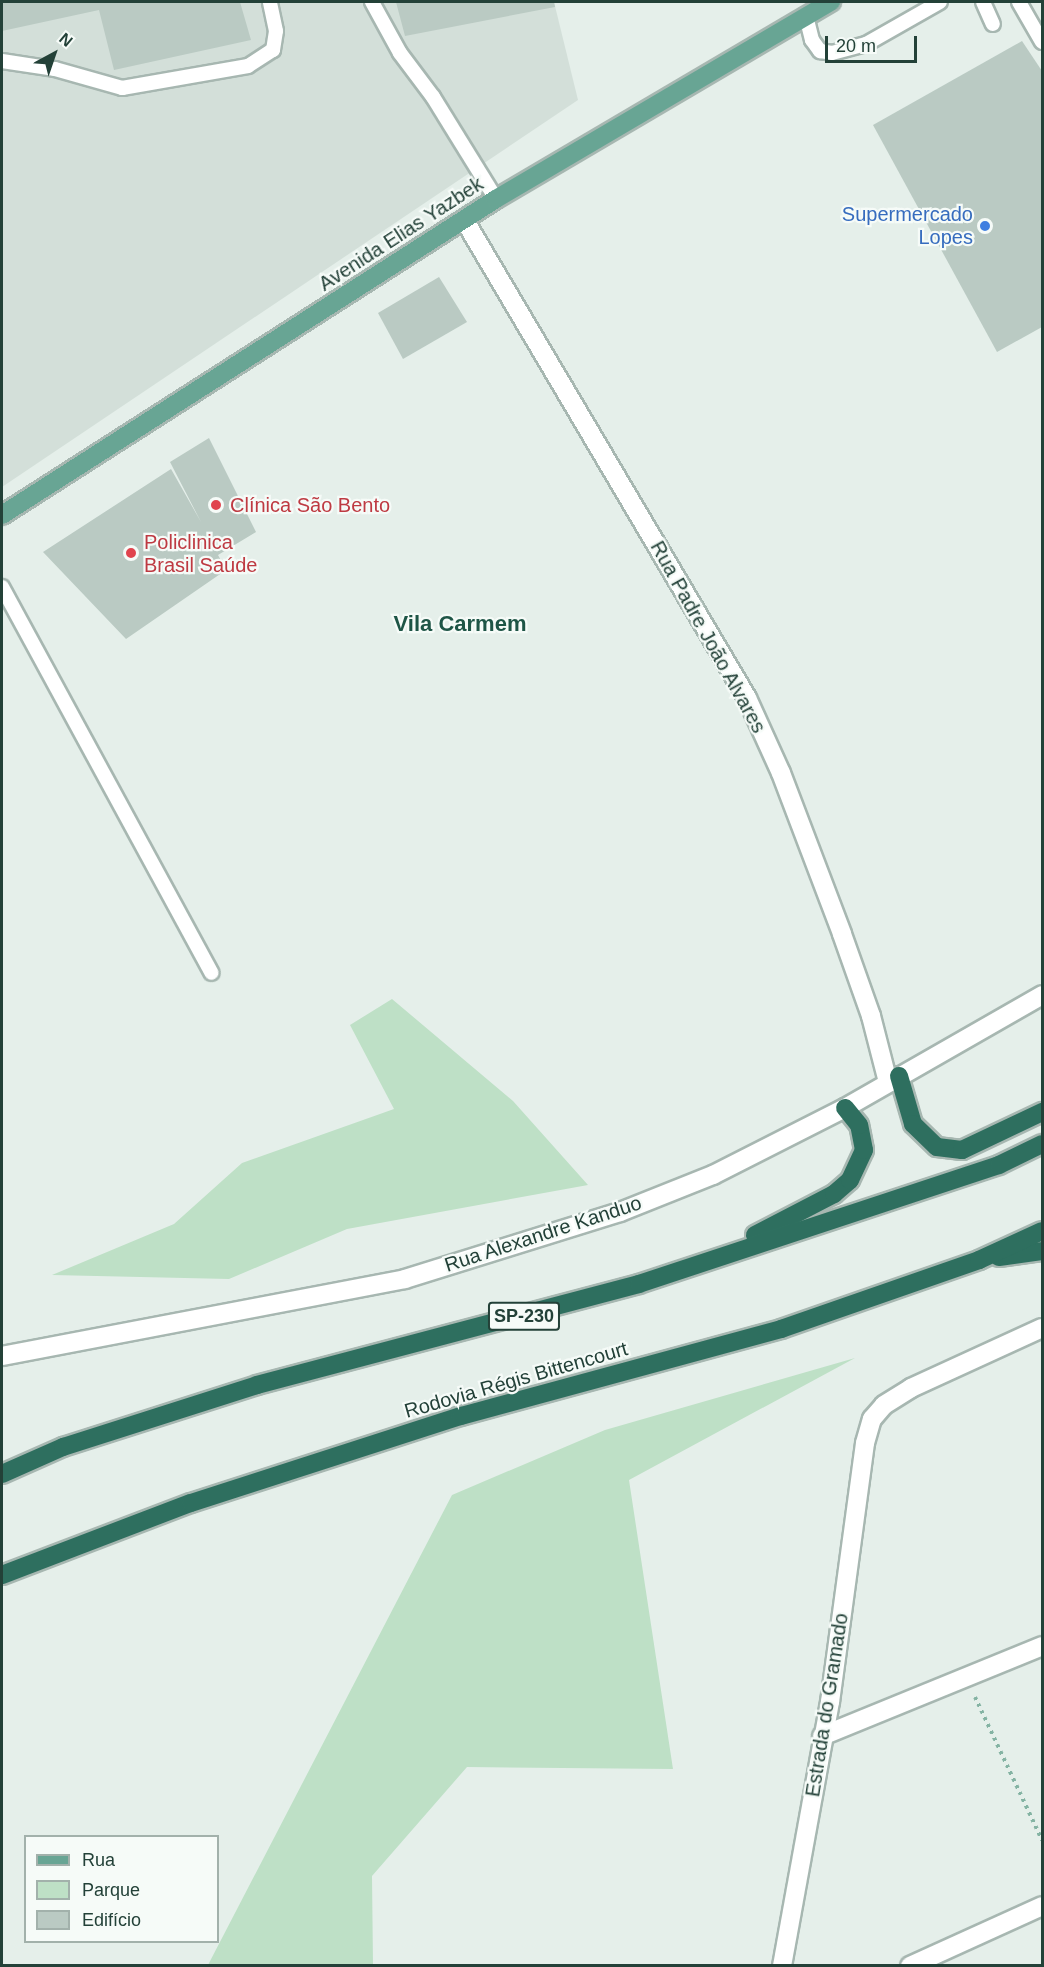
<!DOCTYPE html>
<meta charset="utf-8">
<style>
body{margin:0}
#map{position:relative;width:1044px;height:1967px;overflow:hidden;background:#e5efea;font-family:Helvetica,sans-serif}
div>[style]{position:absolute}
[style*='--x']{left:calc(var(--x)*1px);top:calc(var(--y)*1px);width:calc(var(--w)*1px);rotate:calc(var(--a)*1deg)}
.built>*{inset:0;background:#d3dfd9}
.green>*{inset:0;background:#bee0c6}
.building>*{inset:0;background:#bacac3}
.path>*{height:4px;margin-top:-2px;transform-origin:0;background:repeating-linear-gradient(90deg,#84b3a3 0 3px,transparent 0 7.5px)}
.roads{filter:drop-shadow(2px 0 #a7b7b1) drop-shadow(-2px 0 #a7b7b1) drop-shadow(0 2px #a7b7b1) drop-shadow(0 -2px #a7b7b1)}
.lane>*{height:14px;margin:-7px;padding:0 7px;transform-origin:7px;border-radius:7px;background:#fff}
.street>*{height:18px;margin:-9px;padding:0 9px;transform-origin:9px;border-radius:9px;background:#fff}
.primary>*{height:18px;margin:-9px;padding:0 9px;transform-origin:9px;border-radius:9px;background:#68a594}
.highway>*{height:18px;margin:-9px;padding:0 9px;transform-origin:9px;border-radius:9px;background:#2e6f5f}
.dots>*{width:16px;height:16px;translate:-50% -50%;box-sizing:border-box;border:3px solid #f6fbf8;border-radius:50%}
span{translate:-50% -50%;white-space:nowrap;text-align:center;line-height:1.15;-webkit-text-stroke:4.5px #f6fbf8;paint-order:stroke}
.shield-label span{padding:2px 4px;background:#f6fbf8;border:2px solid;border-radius:4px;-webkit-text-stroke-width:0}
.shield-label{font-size:18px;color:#234138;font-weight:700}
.shop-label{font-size:20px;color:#366cbe}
.right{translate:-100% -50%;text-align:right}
.street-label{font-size:20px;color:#234138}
.health-label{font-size:20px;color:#be3a42}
.left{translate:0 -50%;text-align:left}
.quarter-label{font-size:22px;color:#1e5546;font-weight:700}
.frame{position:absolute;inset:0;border:3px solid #234138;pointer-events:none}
.legend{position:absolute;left:24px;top:1835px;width:195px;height:108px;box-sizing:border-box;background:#f6fbf8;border:2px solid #a2b1ab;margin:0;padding:8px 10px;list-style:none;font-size:18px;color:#234138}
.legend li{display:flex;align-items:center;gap:12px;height:30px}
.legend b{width:30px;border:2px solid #a2b1ab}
.north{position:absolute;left:24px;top:24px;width:60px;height:60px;-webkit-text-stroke:4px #f6fbf8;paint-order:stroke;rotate:40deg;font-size:16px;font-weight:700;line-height:24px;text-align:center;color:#234138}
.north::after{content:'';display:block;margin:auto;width:21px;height:27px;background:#234138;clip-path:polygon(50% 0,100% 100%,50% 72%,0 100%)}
.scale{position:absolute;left:825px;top:36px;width:92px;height:27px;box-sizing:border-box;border:3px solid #234138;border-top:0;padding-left:8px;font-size:18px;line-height:21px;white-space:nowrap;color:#234138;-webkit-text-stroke:4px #f6fbf8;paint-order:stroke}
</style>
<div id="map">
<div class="built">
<i style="clip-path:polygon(2px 2px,554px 2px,578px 100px,2px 487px)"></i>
</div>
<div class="green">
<i style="clip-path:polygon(392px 999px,513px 1101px,588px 1185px,347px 1229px,229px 1279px,52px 1275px,174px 1224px,242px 1163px,394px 1109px,350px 1025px)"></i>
<i style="clip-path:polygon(855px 1358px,629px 1480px,673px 1769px,467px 1767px,372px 1876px,373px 1965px,208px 1965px,452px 1495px,605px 1430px)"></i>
</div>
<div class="building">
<i style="clip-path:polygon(2px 2px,240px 2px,251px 40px,114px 70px,99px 10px,2px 31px)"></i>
<i style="clip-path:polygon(396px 2px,554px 2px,555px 7px,405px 36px)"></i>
<i style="clip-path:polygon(1022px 41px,1042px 71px,1042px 327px,997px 352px,873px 125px)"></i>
<i style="clip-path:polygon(439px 277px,467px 322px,403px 359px,378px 313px)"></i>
<i style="clip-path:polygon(209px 438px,256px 532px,218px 555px,226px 570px,126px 639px,43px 552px,171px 469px,201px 522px,170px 462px)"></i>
</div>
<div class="path">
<i style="--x:975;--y:1697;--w:158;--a:64.9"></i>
</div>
<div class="roads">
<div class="lane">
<i style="--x:372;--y:2;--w:58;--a:61.2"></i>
<i style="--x:400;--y:53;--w:55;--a:53.1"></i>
<i style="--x:433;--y:97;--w:120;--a:58.3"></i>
<i style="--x:983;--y:2;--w:24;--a:66"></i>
<i style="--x:1019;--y:2;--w:46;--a:60.1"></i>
<i style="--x:806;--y:16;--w:25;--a:76"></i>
<i style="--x:812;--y:40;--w:14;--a:54"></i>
<i style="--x:820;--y:51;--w:12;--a:9"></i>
<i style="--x:832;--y:53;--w:35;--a:-15"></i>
<i style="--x:866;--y:44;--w:85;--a:-29.6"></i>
<i style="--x:2;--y:61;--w:54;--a:8.6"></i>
<i style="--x:55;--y:69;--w:70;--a:15.8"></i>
<i style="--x:122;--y:88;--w:128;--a:-9.9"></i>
<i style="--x:248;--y:66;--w:30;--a:-33"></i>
<i style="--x:273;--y:50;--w:19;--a:-81"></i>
<i style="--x:276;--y:31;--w:30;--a:-102"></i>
<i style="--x:2;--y:587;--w:439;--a:61.5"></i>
</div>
<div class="street">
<i style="--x:465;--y:221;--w:554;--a:59.41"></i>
<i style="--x:747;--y:698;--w:82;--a:65.6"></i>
<i style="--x:781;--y:773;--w:172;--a:69.2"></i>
<i style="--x:842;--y:934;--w:87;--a:70.5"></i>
<i style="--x:871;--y:1016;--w:68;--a:75.6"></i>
<i style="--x:2;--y:1356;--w:410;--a:-10.8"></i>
<i style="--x:405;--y:1279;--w:225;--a:-17.3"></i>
<i style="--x:620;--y:1212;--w:100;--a:-21.7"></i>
<i style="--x:713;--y:1175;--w:148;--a:-26.9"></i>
<i style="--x:845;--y:1108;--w:227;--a:-29.8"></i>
<i style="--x:822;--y:1736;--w:238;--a:-22.2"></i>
<i style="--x:782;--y:1966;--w:268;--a:-79.7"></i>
<i style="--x:830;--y:1702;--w:261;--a:-82.3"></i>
<i style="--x:865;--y:1443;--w:25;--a:-74"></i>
<i style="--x:872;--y:1419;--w:18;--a:-49"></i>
<i style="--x:884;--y:1405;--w:32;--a:-32"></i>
<i style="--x:911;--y:1388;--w:144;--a:-24.6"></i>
<i style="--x:910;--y:1966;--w:145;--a:-24.4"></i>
</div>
<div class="primary">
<i style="--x:2;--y:515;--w:586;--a:-32.61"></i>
<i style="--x:496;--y:199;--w:389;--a:-30.5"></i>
</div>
<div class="highway">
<i style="--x:899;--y:1076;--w:50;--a:73.7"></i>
<i style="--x:913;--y:1124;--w:33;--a:44"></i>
<i style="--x:937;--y:1147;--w:25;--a:7"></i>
<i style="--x:962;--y:1150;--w:89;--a:-25.4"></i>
<i style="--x:755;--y:1235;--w:89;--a:-27.4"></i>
<i style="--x:834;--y:1194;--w:21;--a:-41"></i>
<i style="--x:850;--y:1180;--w:33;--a:-65"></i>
<i style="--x:864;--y:1150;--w:25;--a:-101"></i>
<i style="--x:859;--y:1125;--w:22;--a:-129"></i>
<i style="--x:999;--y:1257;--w:43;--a:-7.9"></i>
<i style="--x:2;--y:1474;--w:67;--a:-23.9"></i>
<i style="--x:63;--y:1447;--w:204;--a:-17.7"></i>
<i style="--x:257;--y:1385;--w:395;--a:-14.8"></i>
<i style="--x:639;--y:1284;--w:379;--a:-18.3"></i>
<i style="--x:999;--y:1165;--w:48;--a:-26"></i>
<i style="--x:2;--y:1575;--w:202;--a:-20.9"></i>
<i style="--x:191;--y:1503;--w:284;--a:-17.9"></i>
<i style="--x:461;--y:1416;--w:332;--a:-15.2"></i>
<i style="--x:781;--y:1329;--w:210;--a:-19.2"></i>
<i style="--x:979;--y:1260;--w:69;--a:-24.7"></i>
</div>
</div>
<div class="dots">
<i style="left:985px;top:226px;background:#3f7fe0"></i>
<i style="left:216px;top:505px;background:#e0444e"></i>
<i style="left:131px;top:553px;background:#e0444e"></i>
</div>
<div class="shield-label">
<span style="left:524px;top:1316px">SP-230</span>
</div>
<div class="shop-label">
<span class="right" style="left:973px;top:226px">Supermercado<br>Lopes</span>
</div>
<div class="street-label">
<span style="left:401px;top:234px;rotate:-33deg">Avenida Elias Yazbek</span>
<span style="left:708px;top:637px;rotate:61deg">Rua Padre João Alvares</span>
<span style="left:543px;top:1234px;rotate:-18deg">Rua Alexandre Kanduo</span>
<span style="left:516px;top:1380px;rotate:-16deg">Rodovia Régis Bittencourt</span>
<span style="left:827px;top:1705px;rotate:-81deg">Estrada do Gramado</span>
</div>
<div class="health-label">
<span class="left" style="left:230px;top:505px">Clínica São Bento</span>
<span class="left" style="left:144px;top:554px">Policlinica<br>Brasil Saúde</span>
</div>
<div class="quarter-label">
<span style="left:460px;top:624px">Vila Carmem</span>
</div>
<div class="frame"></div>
<ul class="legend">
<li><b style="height:8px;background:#68a594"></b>Rua</li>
<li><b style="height:16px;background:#bee0c6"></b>Parque</li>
<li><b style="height:16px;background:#bacac3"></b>Edifício</li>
</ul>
<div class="north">N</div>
<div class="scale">20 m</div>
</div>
